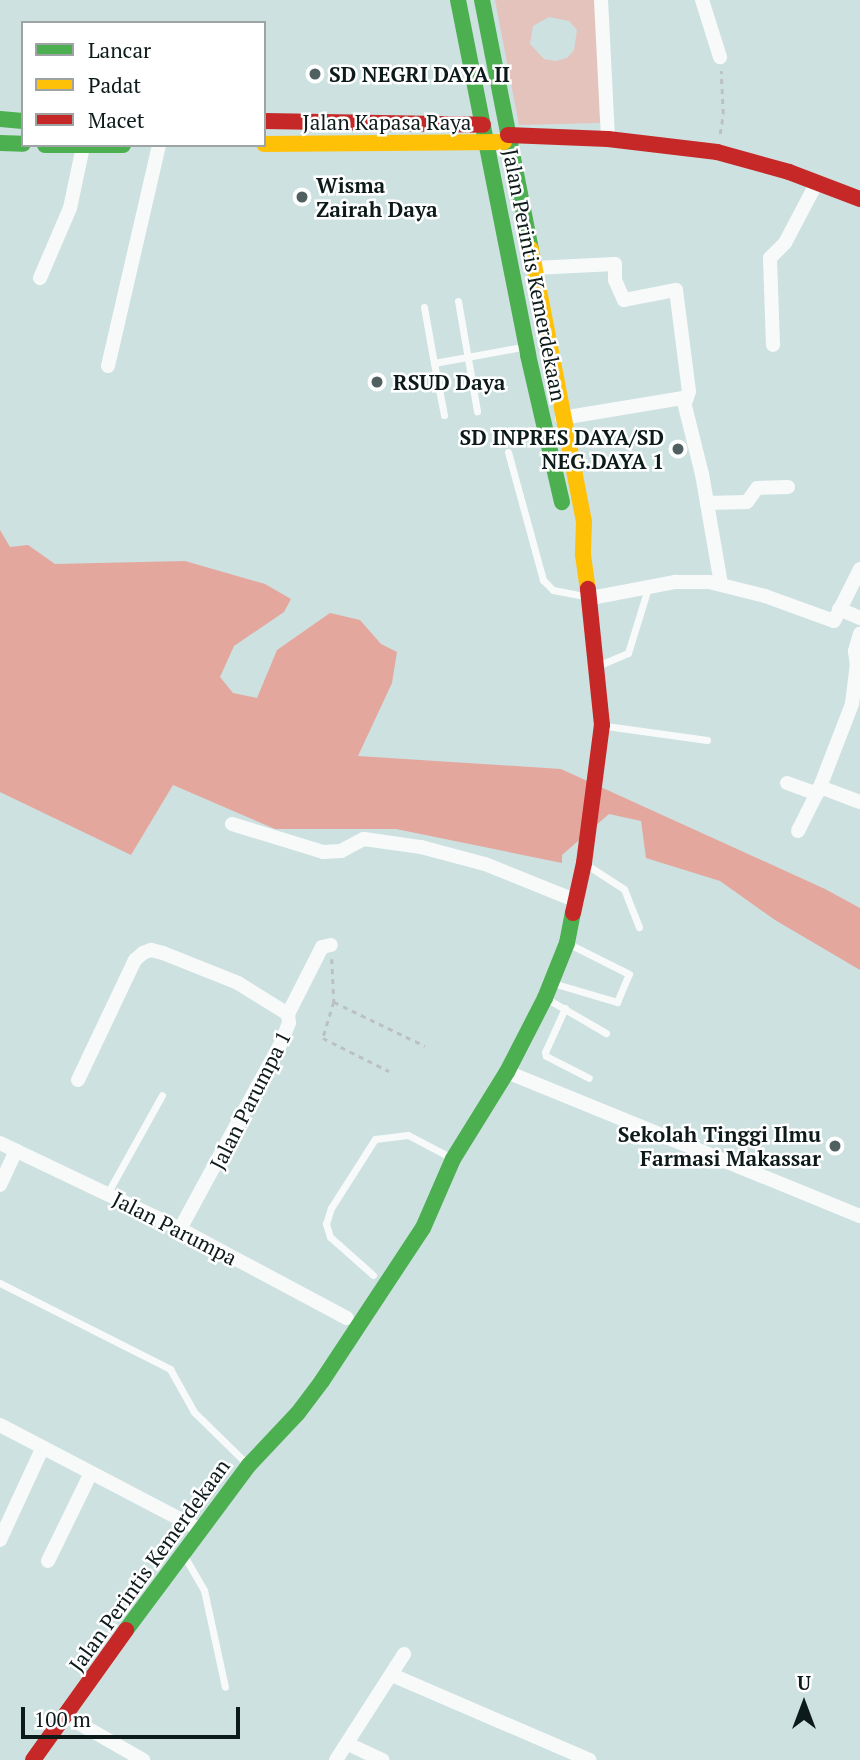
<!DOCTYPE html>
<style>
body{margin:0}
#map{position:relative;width:860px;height:1760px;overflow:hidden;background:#cde1e1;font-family:"PT Serif",serif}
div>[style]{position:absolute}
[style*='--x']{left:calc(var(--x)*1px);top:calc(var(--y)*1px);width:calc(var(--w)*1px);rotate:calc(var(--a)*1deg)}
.green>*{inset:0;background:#e4c3bd}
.water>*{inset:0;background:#e4a79e}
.path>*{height:2.5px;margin-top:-1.25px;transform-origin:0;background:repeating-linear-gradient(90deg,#bbc1c1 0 5px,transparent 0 10px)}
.lane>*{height:7px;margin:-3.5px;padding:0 3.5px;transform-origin:3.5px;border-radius:3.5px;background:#f8fafa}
.street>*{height:14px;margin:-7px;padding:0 7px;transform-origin:7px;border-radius:7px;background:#f8fafa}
.fast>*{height:16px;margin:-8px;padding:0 8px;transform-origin:8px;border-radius:8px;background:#4caf50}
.slow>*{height:16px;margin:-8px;padding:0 8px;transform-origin:8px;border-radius:8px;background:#ffc107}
.jam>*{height:16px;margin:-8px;padding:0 8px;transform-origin:8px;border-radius:8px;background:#c62828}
.dots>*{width:19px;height:19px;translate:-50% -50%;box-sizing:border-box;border:4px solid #fff;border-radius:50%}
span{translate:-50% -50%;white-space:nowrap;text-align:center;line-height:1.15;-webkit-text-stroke:5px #fff;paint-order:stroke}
.poi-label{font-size:21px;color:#0d1a1a;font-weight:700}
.left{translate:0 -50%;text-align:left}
.right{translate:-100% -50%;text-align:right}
.street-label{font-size:21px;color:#0d1a1a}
.legend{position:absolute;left:21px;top:21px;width:245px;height:126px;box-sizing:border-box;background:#fff;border:2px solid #9ea3a3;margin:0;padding:9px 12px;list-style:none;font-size:21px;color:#0d1a1a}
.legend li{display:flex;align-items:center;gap:14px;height:35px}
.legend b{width:35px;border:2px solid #9ea3a3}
.north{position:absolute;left:769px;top:1669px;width:70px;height:70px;-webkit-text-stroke:5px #fff;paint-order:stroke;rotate:0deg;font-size:19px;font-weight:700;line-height:28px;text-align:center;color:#0d1a1a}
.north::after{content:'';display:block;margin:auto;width:24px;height:32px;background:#0d1a1a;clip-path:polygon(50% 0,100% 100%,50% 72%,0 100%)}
.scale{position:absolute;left:21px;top:1707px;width:219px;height:32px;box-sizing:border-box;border:4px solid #0d1a1a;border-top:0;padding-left:9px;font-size:21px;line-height:24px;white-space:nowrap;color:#0d1a1a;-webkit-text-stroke:5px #fff;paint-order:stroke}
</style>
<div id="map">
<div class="green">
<i style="clip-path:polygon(evenodd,495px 0,596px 0,600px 123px,519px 125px,495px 0,549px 17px,569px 21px,577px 30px,574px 50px,567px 58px,556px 61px,544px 59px,530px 44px,533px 26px,549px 17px)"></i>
</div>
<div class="water">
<i style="clip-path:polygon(0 530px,10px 547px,28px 545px,55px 564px,185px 561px,265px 584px,291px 599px,284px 612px,234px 646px,220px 677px,233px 693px,257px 698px,277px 650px,330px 613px,360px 620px,381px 644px,397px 652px,392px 683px,358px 756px,561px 769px,825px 889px,860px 908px,860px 970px,775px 920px,720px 881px,646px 858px,641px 821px,609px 814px,562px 855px,562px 863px,396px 829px,275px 829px,173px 785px,131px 855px,0 792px)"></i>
</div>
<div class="path">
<i style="--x:720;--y:134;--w:20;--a:-81"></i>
<i style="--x:723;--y:114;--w:43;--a:-92.7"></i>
<i style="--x:332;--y:959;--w:43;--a:87.3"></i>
<i style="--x:334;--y:1002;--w:38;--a:107"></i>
<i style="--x:323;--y:1038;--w:74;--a:26.6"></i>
<i style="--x:334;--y:1002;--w:101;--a:25.8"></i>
</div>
<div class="lane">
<i style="--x:458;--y:301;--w:112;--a:80.2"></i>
<i style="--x:424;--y:307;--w:57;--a:79.9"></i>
<i style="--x:434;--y:363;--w:89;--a:-10.3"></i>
<i style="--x:434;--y:363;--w:53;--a:79.1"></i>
<i style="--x:508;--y:452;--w:133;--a:74.7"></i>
<i style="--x:543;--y:580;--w:14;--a:45"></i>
<i style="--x:553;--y:590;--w:31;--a:11"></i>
<i style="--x:602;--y:664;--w:28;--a:-23"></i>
<i style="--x:628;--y:653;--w:68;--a:-72.9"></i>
<i style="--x:606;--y:726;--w:102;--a:7.9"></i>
<i style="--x:590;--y:867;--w:40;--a:32.9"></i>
<i style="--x:624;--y:889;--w:41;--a:68.5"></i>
<i style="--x:556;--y:984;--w:64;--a:16.4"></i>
<i style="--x:617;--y:1002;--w:30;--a:-67"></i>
<i style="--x:629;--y:974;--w:65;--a:-153.4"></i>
<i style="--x:549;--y:1000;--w:66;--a:30.1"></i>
<i style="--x:565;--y:1008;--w:48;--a:114.4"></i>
<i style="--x:545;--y:1052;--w:4;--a:76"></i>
<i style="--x:546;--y:1056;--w:48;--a:27.1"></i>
<i style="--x:107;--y:1194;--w:113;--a:-60.9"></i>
<i style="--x:373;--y:1275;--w:57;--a:-138.5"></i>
<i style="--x:330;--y:1237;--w:14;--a:-107"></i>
<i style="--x:326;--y:1224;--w:17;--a:-73"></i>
<i style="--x:331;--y:1208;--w:82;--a:-57.5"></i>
<i style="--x:375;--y:1139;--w:33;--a:-7"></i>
<i style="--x:408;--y:1135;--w:47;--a:27.6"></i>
<i style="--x:0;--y:1283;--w:191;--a:26.8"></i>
<i style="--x:170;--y:1369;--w:49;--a:60.8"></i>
<i style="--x:194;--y:1412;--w:70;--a:44.4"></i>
<i style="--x:186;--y:1559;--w:36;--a:60"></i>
<i style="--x:204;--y:1590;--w:99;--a:77.8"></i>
</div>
<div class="street">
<i style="--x:601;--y:0;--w:139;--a:87.1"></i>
<i style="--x:702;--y:0;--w:60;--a:72.5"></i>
<i style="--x:534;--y:268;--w:81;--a:-2.8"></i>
<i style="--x:615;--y:264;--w:16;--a:90"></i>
<i style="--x:615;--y:280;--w:22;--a:66"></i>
<i style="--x:624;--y:300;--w:53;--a:-10.9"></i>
<i style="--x:676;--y:290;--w:102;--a:82.7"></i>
<i style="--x:689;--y:391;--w:10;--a:107"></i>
<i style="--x:40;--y:278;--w:76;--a:-66.8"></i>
<i style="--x:70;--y:208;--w:62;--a:-78"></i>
<i style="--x:773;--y:345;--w:87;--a:-92"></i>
<i style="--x:770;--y:258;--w:21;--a:-45"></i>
<i style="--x:785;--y:243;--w:69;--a:-62.3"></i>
<i style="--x:108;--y:366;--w:227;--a:-77"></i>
<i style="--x:562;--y:418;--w:123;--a:-9.4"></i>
<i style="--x:683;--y:398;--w:78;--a:76"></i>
<i style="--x:702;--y:474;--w:112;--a:80.2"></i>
<i style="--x:707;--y:503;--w:40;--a:-1.4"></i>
<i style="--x:747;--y:502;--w:17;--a:-54"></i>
<i style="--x:757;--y:488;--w:31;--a:-2"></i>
<i style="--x:591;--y:598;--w:86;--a:-10.8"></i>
<i style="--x:675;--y:582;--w:34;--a:0"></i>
<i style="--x:709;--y:582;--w:58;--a:14"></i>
<i style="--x:765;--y:596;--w:73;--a:19.9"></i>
<i style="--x:834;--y:621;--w:58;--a:-63.4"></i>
<i style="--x:839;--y:609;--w:23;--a:23"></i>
<i style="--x:787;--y:783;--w:32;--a:20"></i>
<i style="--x:820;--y:787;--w:43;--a:20.6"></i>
<i style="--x:232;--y:824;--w:95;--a:17.1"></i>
<i style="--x:323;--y:852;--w:18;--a:-3"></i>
<i style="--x:341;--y:851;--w:26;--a:-28"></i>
<i style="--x:364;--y:839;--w:58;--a:8"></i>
<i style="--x:421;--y:847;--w:66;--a:14.9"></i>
<i style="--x:485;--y:864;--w:99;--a:21.9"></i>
<i style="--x:798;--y:831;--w:49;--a:-63.4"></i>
<i style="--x:820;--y:787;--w:89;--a:-68.9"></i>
<i style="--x:852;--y:704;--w:38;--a:-83"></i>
<i style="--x:857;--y:666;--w:15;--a:-98"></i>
<i style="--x:855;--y:651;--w:18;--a:-74"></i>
<i style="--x:288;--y:1014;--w:75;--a:-63.1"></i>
<i style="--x:322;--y:947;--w:9;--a:-13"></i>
<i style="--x:507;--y:1072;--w:381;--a:22.2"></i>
<i style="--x:78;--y:1080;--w:133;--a:-64.6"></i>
<i style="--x:135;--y:960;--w:11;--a:-41"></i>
<i style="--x:143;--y:953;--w:9;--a:-21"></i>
<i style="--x:151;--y:950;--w:12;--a:14"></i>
<i style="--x:163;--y:953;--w:81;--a:21.8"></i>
<i style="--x:238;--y:983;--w:59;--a:31.8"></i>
<i style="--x:288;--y:1014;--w:9;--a:84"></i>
<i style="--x:289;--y:1023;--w:22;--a:112"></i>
<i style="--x:281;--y:1043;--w:212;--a:118.5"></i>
<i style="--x:0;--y:1143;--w:199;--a:25.5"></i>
<i style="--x:180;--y:1229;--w:189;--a:28.1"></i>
<i style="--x:0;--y:1185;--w:38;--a:-65"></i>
<i style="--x:0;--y:1425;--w:225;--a:27.6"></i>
<i style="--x:0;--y:1540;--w:102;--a:-65.2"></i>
<i style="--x:48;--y:1561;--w:98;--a:-64"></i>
<i style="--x:392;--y:1675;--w:215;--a:23.3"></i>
<i style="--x:66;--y:1716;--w:89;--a:29.7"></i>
<i style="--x:348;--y:1744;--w:38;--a:25"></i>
<i style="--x:336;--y:1760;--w:126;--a:-57.3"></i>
</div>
<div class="fast">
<i style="--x:458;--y:0;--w:362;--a:78.8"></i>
<i style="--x:528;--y:355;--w:151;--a:77"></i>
<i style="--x:482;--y:0;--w:254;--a:78.9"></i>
<i style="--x:0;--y:119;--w:23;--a:5"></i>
<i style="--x:0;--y:143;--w:23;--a:2"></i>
<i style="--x:45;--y:145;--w:78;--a:0"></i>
<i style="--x:126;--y:1630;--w:206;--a:-53.3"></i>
<i style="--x:249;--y:1465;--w:71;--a:-46.7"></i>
<i style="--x:298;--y:1413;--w:40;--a:-53"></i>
<i style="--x:322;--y:1381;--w:183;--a:-56.6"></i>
<i style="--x:423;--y:1228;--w:75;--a:-66.5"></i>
<i style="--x:453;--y:1159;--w:102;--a:-58.2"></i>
<i style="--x:507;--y:1072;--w:83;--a:-62.8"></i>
<i style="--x:545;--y:998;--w:59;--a:-68.2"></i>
<i style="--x:567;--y:943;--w:31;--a:-79"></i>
</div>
<div class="slow">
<i style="--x:264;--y:144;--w:240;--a:-0.5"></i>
<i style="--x:531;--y:249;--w:278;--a:79"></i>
<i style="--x:584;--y:522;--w:33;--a:92"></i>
<i style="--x:583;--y:555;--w:34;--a:82"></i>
</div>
<div class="jam">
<i style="--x:264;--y:121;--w:219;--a:1"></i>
<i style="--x:508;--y:135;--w:100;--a:2.3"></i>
<i style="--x:608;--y:139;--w:110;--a:6.8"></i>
<i style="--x:717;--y:152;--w:75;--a:15.5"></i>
<i style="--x:789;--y:172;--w:76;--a:20.8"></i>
<i style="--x:573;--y:913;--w:51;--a:-77.6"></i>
<i style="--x:584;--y:863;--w:139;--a:-82.6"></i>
<i style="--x:602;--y:725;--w:137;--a:-95.9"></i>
<i style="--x:33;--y:1760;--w:160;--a:-54.4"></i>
</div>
<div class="dots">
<i style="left:315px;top:74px;background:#506060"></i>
<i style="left:302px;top:197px;background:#506060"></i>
<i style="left:377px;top:382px;background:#506060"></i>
<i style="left:678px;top:449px;background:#506060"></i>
<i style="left:835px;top:1146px;background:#506060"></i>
</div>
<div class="poi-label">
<span class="left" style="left:329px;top:74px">SD NEGRI DAYA II</span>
<span class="left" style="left:316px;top:197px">Wisma<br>Zairah Daya</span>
<span class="left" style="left:393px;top:382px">RSUD Daya</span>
<span class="right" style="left:664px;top:449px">SD INPRES DAYA/SD<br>NEG.DAYA 1</span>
<span class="right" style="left:821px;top:1146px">Sekolah Tinggi Ilmu<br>Farmasi Makassar</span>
</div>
<div class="street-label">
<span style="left:387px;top:122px">Jalan Kapasa Raya</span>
<span style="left:535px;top:275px;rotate:79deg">Jalan Perintis Kemerdekaan</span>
<span style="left:250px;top:1100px;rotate:-63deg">Jalan Parumpa 1</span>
<span style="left:175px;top:1228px;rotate:27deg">Jalan Parumpa</span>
<span style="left:149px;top:1565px;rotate:-54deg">Jalan Perintis Kemerdekaan</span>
</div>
<ul class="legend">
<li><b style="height:9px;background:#4caf50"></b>Lancar</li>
<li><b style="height:9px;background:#ffc107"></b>Padat</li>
<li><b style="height:9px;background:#c62828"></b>Macet</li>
</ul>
<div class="north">U</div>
<div class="scale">100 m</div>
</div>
